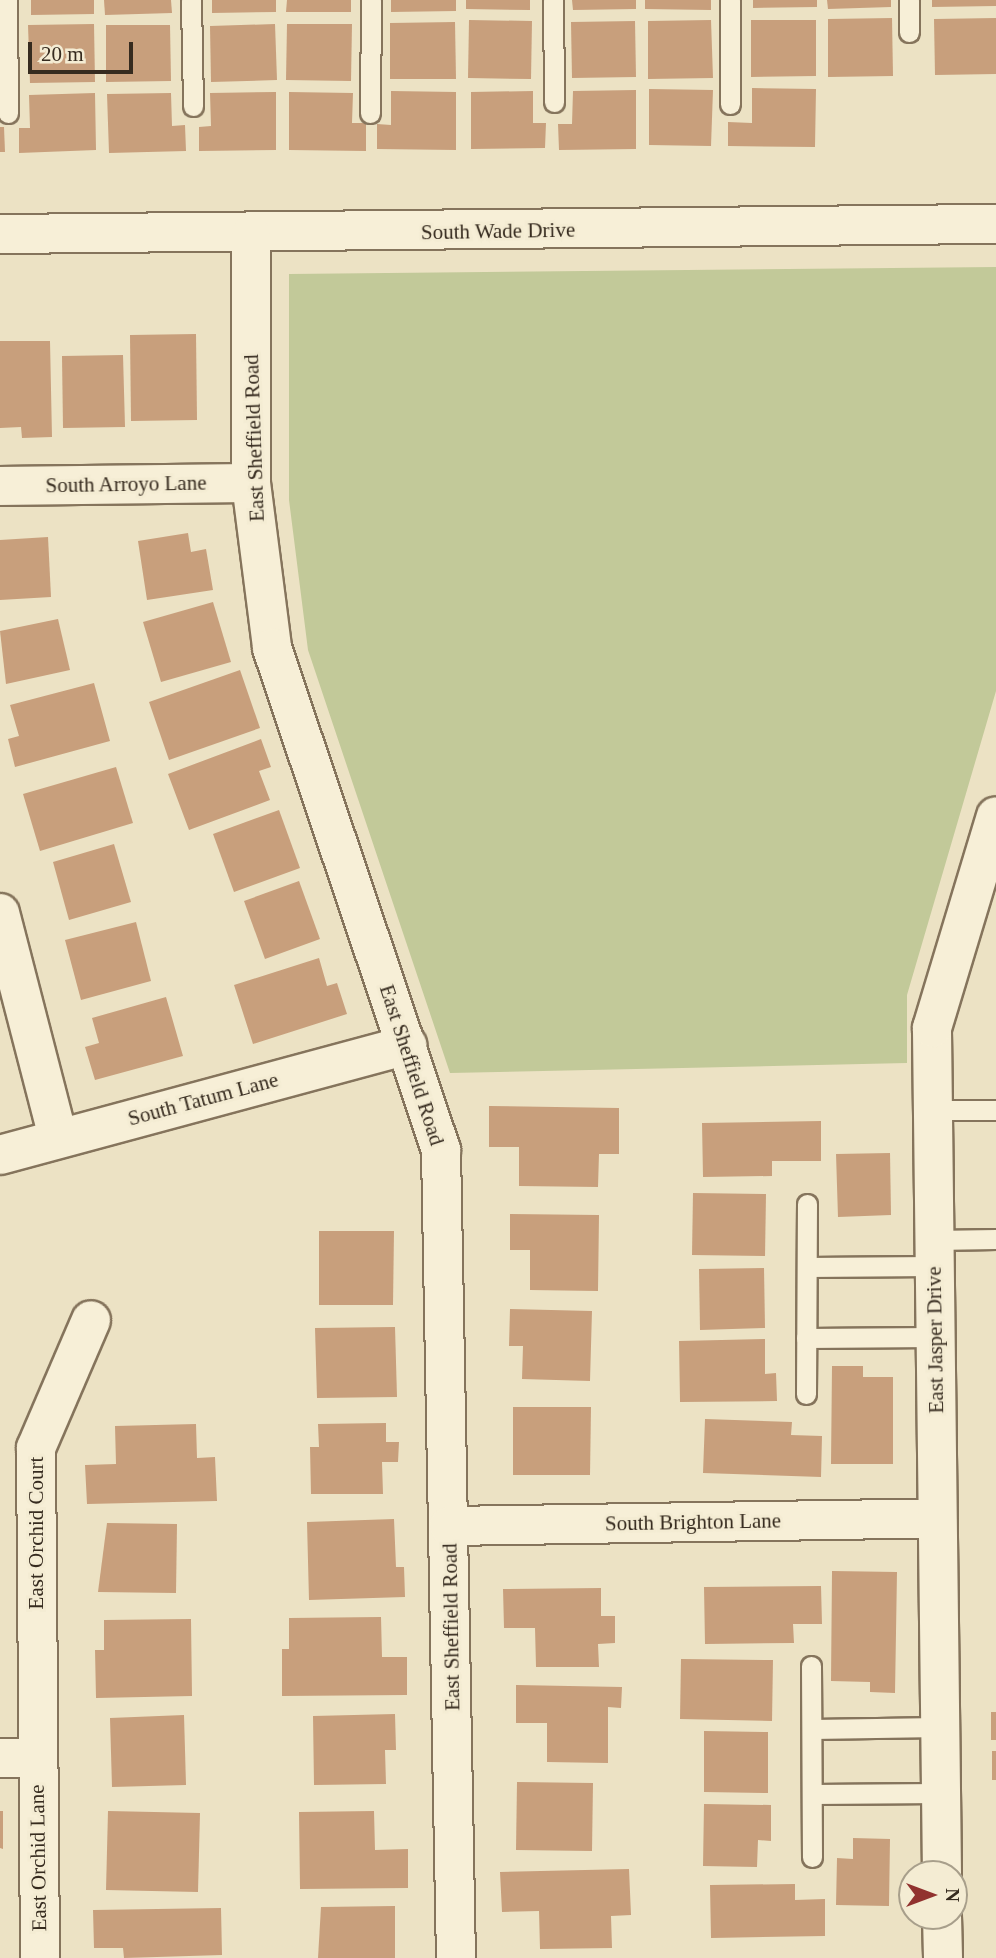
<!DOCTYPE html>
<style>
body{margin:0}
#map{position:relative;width:996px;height:1958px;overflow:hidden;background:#ece2c4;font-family:"Times New Roman",serif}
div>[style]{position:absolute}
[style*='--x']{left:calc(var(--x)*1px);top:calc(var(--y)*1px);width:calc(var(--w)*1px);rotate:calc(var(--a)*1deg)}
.green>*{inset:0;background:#c2c999}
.building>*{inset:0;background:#c89f7c}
.roads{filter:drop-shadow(2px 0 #85745c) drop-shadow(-2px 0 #85745c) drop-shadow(0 2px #85745c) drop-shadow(0 -2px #85745c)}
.service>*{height:19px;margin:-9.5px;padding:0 9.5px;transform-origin:9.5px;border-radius:9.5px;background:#f7efd7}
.minor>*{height:38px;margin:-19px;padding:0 19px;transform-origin:19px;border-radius:19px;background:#f7efd7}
span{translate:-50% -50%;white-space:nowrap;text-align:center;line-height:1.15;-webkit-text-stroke:6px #f4ecd3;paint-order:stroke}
.street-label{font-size:21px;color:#362b1f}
.north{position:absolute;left:898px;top:1860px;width:70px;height:70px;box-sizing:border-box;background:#f4ecd3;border:2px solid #a89f8b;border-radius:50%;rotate:90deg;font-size:19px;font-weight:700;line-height:28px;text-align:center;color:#362b1f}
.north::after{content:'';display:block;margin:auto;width:24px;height:32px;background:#91322f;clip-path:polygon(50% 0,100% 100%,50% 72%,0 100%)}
.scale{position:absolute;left:28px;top:42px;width:105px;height:32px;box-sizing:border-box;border:4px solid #362b1f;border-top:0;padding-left:9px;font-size:21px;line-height:24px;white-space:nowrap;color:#362b1f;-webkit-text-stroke:5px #f4ecd3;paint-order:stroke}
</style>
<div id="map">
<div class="green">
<i style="clip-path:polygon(996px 267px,996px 691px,907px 995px,907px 1063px,450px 1073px,308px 650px,289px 500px,289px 274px)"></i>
</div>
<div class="building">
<i style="clip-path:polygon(31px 0,94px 0,94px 14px,31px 15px)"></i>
<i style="clip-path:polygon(104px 0,171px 0,172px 13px,105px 15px)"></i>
<i style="clip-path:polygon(212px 0,276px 0,276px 12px,212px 13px)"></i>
<i style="clip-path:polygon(287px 0,351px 0,351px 12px,286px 12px)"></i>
<i style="clip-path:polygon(391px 0,456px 0,456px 11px,391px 12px)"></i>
<i style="clip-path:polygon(466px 0,530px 0,530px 10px,466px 9px)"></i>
<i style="clip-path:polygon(572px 0,636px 0,636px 9px,573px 10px)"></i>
<i style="clip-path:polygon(645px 0,711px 0,711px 10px,645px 9px)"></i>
<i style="clip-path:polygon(753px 0,817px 0,817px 7px,753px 8px)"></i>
<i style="clip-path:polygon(827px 0,891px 0,891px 7px,828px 9px)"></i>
<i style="clip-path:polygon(932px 0,996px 0,996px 6px,932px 7px)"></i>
<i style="clip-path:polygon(892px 18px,893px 76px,828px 77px,828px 19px)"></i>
<i style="clip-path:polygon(996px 18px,996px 74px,935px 75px,934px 19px)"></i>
<i style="clip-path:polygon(469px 20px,532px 21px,531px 79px,468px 78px)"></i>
<i style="clip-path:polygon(711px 20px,713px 78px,648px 79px,648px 21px)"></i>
<i style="clip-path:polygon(751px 20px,816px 20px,816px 76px,751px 77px)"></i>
<i style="clip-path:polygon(635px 21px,636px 77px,572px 78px,571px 22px)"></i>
<i style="clip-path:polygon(455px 22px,456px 79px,390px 79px,390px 23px)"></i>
<i style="clip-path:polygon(94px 24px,95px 82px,30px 83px,28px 25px)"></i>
<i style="clip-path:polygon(275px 24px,277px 80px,211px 82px,210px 26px)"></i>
<i style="clip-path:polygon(287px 24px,352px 24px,351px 81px,286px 80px)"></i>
<i style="clip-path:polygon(106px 25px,170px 25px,171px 81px,106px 82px)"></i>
<i style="clip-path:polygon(752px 88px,816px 89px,815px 147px,728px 146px,728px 122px,752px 123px)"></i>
<i style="clip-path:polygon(649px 89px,713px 90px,711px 146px,649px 145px)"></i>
<i style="clip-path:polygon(636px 90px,636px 149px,559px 150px,558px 124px,572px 124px,573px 91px)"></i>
<i style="clip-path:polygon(391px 91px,456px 92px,456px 150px,377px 149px,377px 124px,391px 125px)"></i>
<i style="clip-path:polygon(533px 91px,533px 123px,546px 123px,545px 148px,471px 149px,471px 92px)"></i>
<i style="clip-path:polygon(276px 92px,276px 150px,199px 151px,199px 127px,211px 126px,210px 93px)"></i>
<i style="clip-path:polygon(289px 92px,353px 93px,352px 123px,366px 123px,366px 151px,289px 150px)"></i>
<i style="clip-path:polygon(95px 93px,96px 150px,19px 153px,19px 128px,30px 128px,29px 95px)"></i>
<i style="clip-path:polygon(171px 93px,172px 126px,185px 125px,186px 151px,109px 153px,107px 94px)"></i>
<i style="clip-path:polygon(0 127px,4px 127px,5px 152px,0 152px)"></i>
<i style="clip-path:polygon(196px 334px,197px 420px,131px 421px,130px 335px)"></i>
<i style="clip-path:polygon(0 341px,50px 341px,52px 437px,22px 438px,21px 427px,0 428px)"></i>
<i style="clip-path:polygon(123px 355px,125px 427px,63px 428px,62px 356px)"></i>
<i style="clip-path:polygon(188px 533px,191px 552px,206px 549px,213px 590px,147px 600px,138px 541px)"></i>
<i style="clip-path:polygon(48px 537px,51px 597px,0 600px,0 540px)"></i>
<i style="clip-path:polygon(213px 602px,231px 662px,161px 682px,143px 622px)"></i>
<i style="clip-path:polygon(58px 619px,70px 670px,6px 684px,0 631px)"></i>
<i style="clip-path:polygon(240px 670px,260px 728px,169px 760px,149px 702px)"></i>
<i style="clip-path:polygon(94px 683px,110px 741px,15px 767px,8px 739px,19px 736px,10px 705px)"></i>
<i style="clip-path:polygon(261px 739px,271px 767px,259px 771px,270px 800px,189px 830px,168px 774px)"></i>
<i style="clip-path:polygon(116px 767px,133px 823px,40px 851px,23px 794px)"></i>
<i style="clip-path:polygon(279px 810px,300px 868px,234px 892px,213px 834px)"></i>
<i style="clip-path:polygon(114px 844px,131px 902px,69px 920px,53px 862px)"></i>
<i style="clip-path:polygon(299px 881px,320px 939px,265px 959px,244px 901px)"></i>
<i style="clip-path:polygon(136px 922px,151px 981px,81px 1000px,65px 940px)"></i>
<i style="clip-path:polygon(319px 958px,327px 986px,337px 983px,347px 1014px,253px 1044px,234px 985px)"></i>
<i style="clip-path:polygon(166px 997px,183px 1056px,95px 1080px,85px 1047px,99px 1043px,92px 1018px)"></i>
<i style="clip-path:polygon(489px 1106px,619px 1108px,619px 1154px,599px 1154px,598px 1187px,519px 1186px,519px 1147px,489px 1147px)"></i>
<i style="clip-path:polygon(821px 1121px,821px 1161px,772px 1161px,772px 1176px,703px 1177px,702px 1123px)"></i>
<i style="clip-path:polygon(890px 1153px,891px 1215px,838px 1217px,836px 1154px)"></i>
<i style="clip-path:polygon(693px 1193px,766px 1194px,765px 1256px,692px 1255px)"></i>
<i style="clip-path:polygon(510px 1214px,599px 1215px,598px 1291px,530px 1290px,530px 1250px,510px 1250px)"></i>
<i style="clip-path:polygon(319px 1231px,394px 1231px,393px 1305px,319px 1305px)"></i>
<i style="clip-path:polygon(764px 1268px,765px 1328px,700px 1330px,699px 1269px)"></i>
<i style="clip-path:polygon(510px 1309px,592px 1311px,590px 1381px,522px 1379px,523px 1346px,509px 1346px)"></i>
<i style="clip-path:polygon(395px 1327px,397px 1397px,317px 1398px,315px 1328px)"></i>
<i style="clip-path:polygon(765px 1339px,765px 1374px,776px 1373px,777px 1401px,680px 1402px,679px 1341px)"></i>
<i style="clip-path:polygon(832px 1366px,863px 1366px,863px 1377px,893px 1377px,893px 1464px,831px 1464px)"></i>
<i style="clip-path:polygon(513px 1407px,591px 1407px,590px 1475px,513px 1475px)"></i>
<i style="clip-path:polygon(705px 1419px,792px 1422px,791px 1435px,822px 1436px,821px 1477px,703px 1473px)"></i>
<i style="clip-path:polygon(386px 1423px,386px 1442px,399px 1442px,398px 1462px,382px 1462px,383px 1494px,311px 1494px,310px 1447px,319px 1447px,318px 1424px)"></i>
<i style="clip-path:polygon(196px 1424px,197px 1458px,215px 1457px,217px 1501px,87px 1504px,85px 1465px,116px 1464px,115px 1426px)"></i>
<i style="clip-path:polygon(394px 1519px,396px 1567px,404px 1567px,405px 1597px,309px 1600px,307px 1522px)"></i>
<i style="clip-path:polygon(107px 1523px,177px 1524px,176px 1593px,98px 1592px)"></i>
<i style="clip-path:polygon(832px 1571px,897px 1572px,895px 1693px,870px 1692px,870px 1682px,831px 1681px)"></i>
<i style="clip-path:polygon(821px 1586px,822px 1624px,793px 1624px,794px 1643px,705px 1644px,704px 1587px)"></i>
<i style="clip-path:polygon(601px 1588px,601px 1616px,615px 1616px,615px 1643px,598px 1644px,599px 1667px,536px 1667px,535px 1628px,504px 1628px,503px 1589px)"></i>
<i style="clip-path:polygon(381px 1617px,382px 1657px,407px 1657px,407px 1695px,282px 1696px,282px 1649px,289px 1649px,289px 1618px)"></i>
<i style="clip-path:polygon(191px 1619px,192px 1696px,96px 1698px,95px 1650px,104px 1650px,104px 1620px)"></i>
<i style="clip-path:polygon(681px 1659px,773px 1660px,772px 1721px,680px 1719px)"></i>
<i style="clip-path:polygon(516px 1685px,622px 1687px,621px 1708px,608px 1707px,608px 1763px,547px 1762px,547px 1723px,516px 1723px)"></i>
<i style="clip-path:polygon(991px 1712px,996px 1712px,996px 1740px,991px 1740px)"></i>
<i style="clip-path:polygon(395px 1714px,396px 1750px,385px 1750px,386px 1784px,314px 1785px,313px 1716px)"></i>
<i style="clip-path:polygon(184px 1715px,186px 1785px,112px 1787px,110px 1718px)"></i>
<i style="clip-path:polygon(704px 1731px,768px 1732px,768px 1793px,704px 1792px)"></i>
<i style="clip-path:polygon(992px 1751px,996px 1751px,996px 1780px,992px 1780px)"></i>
<i style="clip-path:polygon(517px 1782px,593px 1783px,592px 1851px,516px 1850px)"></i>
<i style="clip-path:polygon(704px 1804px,771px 1805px,771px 1841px,758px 1840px,757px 1867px,703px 1866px)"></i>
<i style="clip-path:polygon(0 1811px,3px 1811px,3px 1849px,0 1848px)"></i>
<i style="clip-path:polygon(108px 1811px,200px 1813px,198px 1892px,106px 1890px)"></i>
<i style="clip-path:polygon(374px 1811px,375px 1850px,408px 1849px,408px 1888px,300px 1889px,299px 1812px)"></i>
<i style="clip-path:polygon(853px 1838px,890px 1839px,889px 1906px,836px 1905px,837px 1858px,853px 1859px)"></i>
<i style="clip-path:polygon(629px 1869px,631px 1915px,611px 1916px,612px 1948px,540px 1949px,539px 1911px,502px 1912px,500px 1872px)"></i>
<i style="clip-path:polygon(795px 1884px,795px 1900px,825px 1899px,825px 1936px,711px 1938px,710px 1885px)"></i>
<i style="clip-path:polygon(395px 1906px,395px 1958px,318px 1958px,321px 1907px)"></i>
<i style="clip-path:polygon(221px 1908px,222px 1955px,124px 1958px,123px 1948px,94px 1948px,93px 1910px)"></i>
</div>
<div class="roads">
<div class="service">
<i style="--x:7;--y:0;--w:113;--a:89.5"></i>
<i style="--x:191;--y:0;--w:106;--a:88.9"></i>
<i style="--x:553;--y:0;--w:102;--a:89.4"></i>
<i style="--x:909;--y:32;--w:32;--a:-90"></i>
<i style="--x:730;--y:104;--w:104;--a:-90"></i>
<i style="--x:370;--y:113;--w:113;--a:-89.5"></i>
<i style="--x:932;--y:1110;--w:64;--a:0"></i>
<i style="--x:934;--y:1240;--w:62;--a:-0.9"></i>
<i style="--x:807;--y:1267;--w:127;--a:-0.5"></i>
<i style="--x:806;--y:1338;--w:129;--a:-0.4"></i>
<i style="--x:806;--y:1394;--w:190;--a:-89.7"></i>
<i style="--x:811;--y:1666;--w:191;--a:89.7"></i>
<i style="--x:812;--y:1729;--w:128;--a:-0.9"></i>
<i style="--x:812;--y:1794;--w:129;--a:-0.4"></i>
</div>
<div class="minor">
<i style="--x:0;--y:234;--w:996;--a:-0.58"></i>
<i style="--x:251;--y:234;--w:249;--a:90"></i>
<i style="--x:251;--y:483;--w:166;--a:82.7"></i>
<i style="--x:272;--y:648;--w:530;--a:71.39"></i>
<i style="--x:441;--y:1150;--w:808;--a:88.94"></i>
<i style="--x:0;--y:486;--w:251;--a:-0.7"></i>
<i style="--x:0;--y:913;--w:232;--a:75.5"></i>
<i style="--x:0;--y:1155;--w:422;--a:-15.1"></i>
<i style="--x:449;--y:1526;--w:488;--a:-0.9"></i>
<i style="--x:0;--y:1758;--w:37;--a:0"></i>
<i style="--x:942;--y:1874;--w:846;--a:-90.68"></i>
<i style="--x:932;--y:1028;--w:221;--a:-73.2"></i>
<i style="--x:942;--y:1916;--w:42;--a:88.6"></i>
<i style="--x:40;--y:1958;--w:510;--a:-90.45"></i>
<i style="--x:36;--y:1448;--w:139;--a:-66.7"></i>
</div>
</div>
<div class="street-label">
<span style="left:498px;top:231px;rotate:-1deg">South Wade Drive</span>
<span style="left:254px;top:438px;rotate:-92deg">East Sheffield Road</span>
<span style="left:126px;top:484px;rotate:-1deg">South Arroyo Lane</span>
<span style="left:412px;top:1065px;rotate:72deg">East Sheffield Road</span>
<span style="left:203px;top:1099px;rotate:-15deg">South Tatum Lane</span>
<span style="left:935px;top:1340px;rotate:-91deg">East Jasper Drive</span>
<span style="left:693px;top:1522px;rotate:-1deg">South Brighton Lane</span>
<span style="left:36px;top:1533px;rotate:-90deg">East Orchid Court</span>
<span style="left:451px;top:1627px;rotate:-91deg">East Sheffield Road</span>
<span style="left:38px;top:1858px;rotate:-91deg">East Orchid Lane</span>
</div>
<div class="north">N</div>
<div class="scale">20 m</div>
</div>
